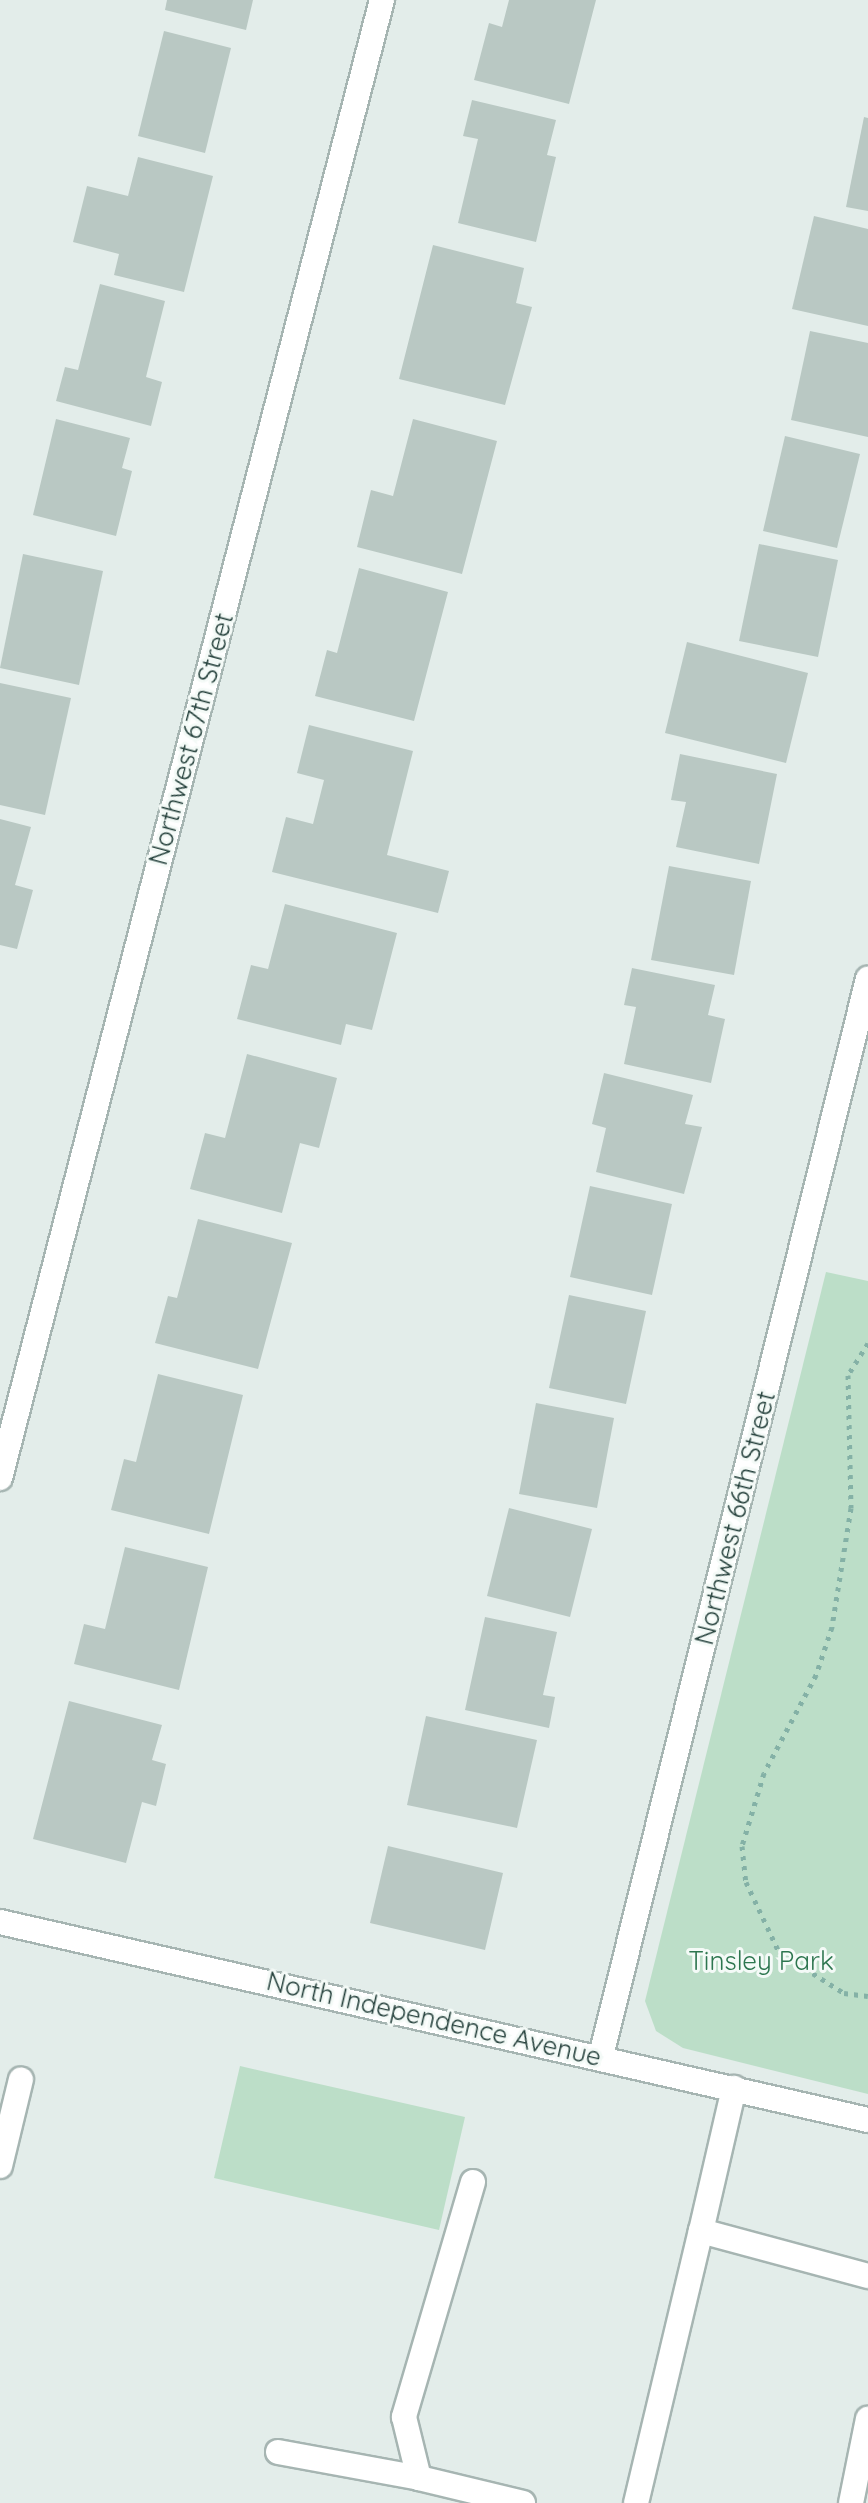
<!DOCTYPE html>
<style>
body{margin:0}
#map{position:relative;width:868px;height:2503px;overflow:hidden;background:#e3edea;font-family:Quicksand,sans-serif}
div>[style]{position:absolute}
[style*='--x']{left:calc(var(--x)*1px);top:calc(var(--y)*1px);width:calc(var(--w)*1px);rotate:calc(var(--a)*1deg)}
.green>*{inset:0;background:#bcdec8}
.building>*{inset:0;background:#b9c8c3}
.path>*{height:5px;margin-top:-2.5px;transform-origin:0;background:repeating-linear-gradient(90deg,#84b1a6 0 4px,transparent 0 10px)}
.roads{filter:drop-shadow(2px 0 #a6b5b2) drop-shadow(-2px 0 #a6b5b2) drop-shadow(0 2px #a6b5b2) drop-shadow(0 -2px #a6b5b2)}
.service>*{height:24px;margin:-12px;padding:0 12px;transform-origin:12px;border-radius:12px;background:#fff}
.minor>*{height:24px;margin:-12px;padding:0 12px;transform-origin:12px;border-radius:12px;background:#fff}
.tertiary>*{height:24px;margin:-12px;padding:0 12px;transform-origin:12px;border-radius:12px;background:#fff}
span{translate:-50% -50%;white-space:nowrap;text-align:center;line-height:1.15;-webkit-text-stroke:6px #f4faf7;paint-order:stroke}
.street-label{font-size:26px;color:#233f3a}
.park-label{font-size:26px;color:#2d764f}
</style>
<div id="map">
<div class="green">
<i style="clip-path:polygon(826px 1272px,868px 1281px,868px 2094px,683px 2048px,656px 2031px,645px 2001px)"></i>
<i style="clip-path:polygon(240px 2066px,465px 2117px,439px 2230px,214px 2178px)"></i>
</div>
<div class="building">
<i style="clip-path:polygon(167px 0,253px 0,246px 30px,165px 10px)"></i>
<i style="clip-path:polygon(509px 0,596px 0,569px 104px,474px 80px,489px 23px,502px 27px)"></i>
<i style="clip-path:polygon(164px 31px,231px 48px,205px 153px,138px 136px)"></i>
<i style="clip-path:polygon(472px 100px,556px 120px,547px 155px,556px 157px,536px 242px,458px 223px,478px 139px,463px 136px)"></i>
<i style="clip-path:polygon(864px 117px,868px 118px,868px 211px,846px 207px)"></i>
<i style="clip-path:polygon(138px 157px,213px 176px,184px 292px,114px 275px,119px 254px,73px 242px,87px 186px,128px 196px)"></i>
<i style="clip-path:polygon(814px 216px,868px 229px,868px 326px,792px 309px)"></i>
<i style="clip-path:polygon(433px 245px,524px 268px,516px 303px,532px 307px,505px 405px,399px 379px)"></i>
<i style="clip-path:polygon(100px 284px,165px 301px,146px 377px,162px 382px,151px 426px,56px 401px,65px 367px,78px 370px)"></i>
<i style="clip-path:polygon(810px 331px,868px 343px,868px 437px,791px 420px)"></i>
<i style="clip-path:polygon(56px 419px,130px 438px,122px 468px,132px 471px,116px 536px,33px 515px)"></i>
<i style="clip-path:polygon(413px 419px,497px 441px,462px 574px,357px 547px,371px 490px,393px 496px)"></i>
<i style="clip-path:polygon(785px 436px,860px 454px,837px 548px,763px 531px)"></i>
<i style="clip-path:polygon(759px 544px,838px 560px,818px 657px,739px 641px)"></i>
<i style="clip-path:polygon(23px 554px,103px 571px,79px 685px,0 668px)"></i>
<i style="clip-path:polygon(359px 568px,448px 592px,414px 721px,315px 696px,327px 650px,337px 653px)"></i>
<i style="clip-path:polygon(687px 642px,808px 673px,786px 763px,665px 733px)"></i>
<i style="clip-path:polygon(0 683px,71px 698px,45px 815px,0 805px)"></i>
<i style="clip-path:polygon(309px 725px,413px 751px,387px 855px,449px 871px,438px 913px,272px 872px,286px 817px,313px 824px,324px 780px,297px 773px)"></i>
<i style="clip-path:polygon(680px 754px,777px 774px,759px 864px,676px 847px,686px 802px,671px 800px)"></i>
<i style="clip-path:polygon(0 819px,31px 827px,15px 885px,33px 890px,17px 949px,0 945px)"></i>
<i style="clip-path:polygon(669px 866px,751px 881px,734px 975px,651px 960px)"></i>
<i style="clip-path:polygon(285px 904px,397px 933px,372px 1030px,346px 1024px,341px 1045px,237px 1019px,251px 965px,268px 969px)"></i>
<i style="clip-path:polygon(632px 968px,715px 985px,708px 1015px,725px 1019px,711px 1083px,624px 1064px,636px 1007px,624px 1005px)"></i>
<i style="clip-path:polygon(247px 1054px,337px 1078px,319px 1148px,300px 1143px,282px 1213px,190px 1189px,205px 1133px,225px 1138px)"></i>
<i style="clip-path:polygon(604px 1073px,693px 1095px,685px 1124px,702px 1127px,684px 1194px,596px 1172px,606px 1128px,592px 1124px)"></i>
<i style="clip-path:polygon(590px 1186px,672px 1204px,652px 1295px,570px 1277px)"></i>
<i style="clip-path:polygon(198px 1219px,292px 1243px,258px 1369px,155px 1343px,168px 1296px,177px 1298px)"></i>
<i style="clip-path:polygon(569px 1295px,646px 1311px,626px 1404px,549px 1388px)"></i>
<i style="clip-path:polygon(158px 1374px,243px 1395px,209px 1534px,111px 1510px,124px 1459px,136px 1462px)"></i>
<i style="clip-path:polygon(536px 1403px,614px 1418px,597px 1508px,519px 1494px)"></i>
<i style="clip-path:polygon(509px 1508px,592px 1529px,570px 1617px,487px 1596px)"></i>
<i style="clip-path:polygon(125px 1547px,208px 1567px,179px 1690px,74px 1664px,84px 1624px,105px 1629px)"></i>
<i style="clip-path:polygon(485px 1617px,557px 1632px,543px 1695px,555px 1697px,549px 1728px,465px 1710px)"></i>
<i style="clip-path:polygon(69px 1701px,162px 1725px,152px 1760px,166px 1764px,156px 1806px,142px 1802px,126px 1863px,33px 1839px)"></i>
<i style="clip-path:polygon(426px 1716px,537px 1740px,517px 1828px,407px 1805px)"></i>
<i style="clip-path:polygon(388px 1846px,503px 1873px,485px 1950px,370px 1923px)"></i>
</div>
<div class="path">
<i style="--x:868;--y:1343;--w:38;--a:122"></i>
<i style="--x:848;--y:1375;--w:133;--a:88.7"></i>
<i style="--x:851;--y:1508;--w:121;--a:99.1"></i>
<i style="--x:832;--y:1627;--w:51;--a:108.4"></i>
<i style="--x:816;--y:1675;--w:111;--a:118"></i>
<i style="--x:764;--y:1773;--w:76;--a:106.8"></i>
<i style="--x:742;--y:1846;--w:36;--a:84"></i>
<i style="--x:746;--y:1882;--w:77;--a:64.8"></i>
<i style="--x:779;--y:1952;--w:77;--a:32.2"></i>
<i style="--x:844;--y:1993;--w:24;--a:7"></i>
</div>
<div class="roads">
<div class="service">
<i style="--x:0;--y:2166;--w:89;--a:-76.4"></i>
<i style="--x:473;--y:2182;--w:245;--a:106.4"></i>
<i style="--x:404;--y:2417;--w:63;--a:76.2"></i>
<i style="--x:419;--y:2478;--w:107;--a:13.5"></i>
<i style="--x:701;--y:2231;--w:147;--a:-77"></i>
<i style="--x:278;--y:2452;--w:143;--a:10.4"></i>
<i style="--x:636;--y:2503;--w:280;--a:-76.6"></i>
<i style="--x:701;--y:2231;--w:173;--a:15.1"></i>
<i style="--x:851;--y:2503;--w:86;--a:-78.6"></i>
</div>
<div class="minor">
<i style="--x:0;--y:1478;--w:1527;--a:-75.51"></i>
<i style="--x:601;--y:2056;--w:1110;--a:-76.08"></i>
</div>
<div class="tertiary">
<i style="--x:0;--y:1922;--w:890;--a:12.85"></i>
</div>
</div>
<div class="street-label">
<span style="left:191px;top:739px;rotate:-75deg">Northwest 67th Street</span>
<span style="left:735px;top:1518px;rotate:-76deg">Northwest 66th Street</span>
<span style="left:434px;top:2019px;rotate:13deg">North Independence Avenue</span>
</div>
<div class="park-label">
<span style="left:761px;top:1961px">Tinsley Park</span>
</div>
</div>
